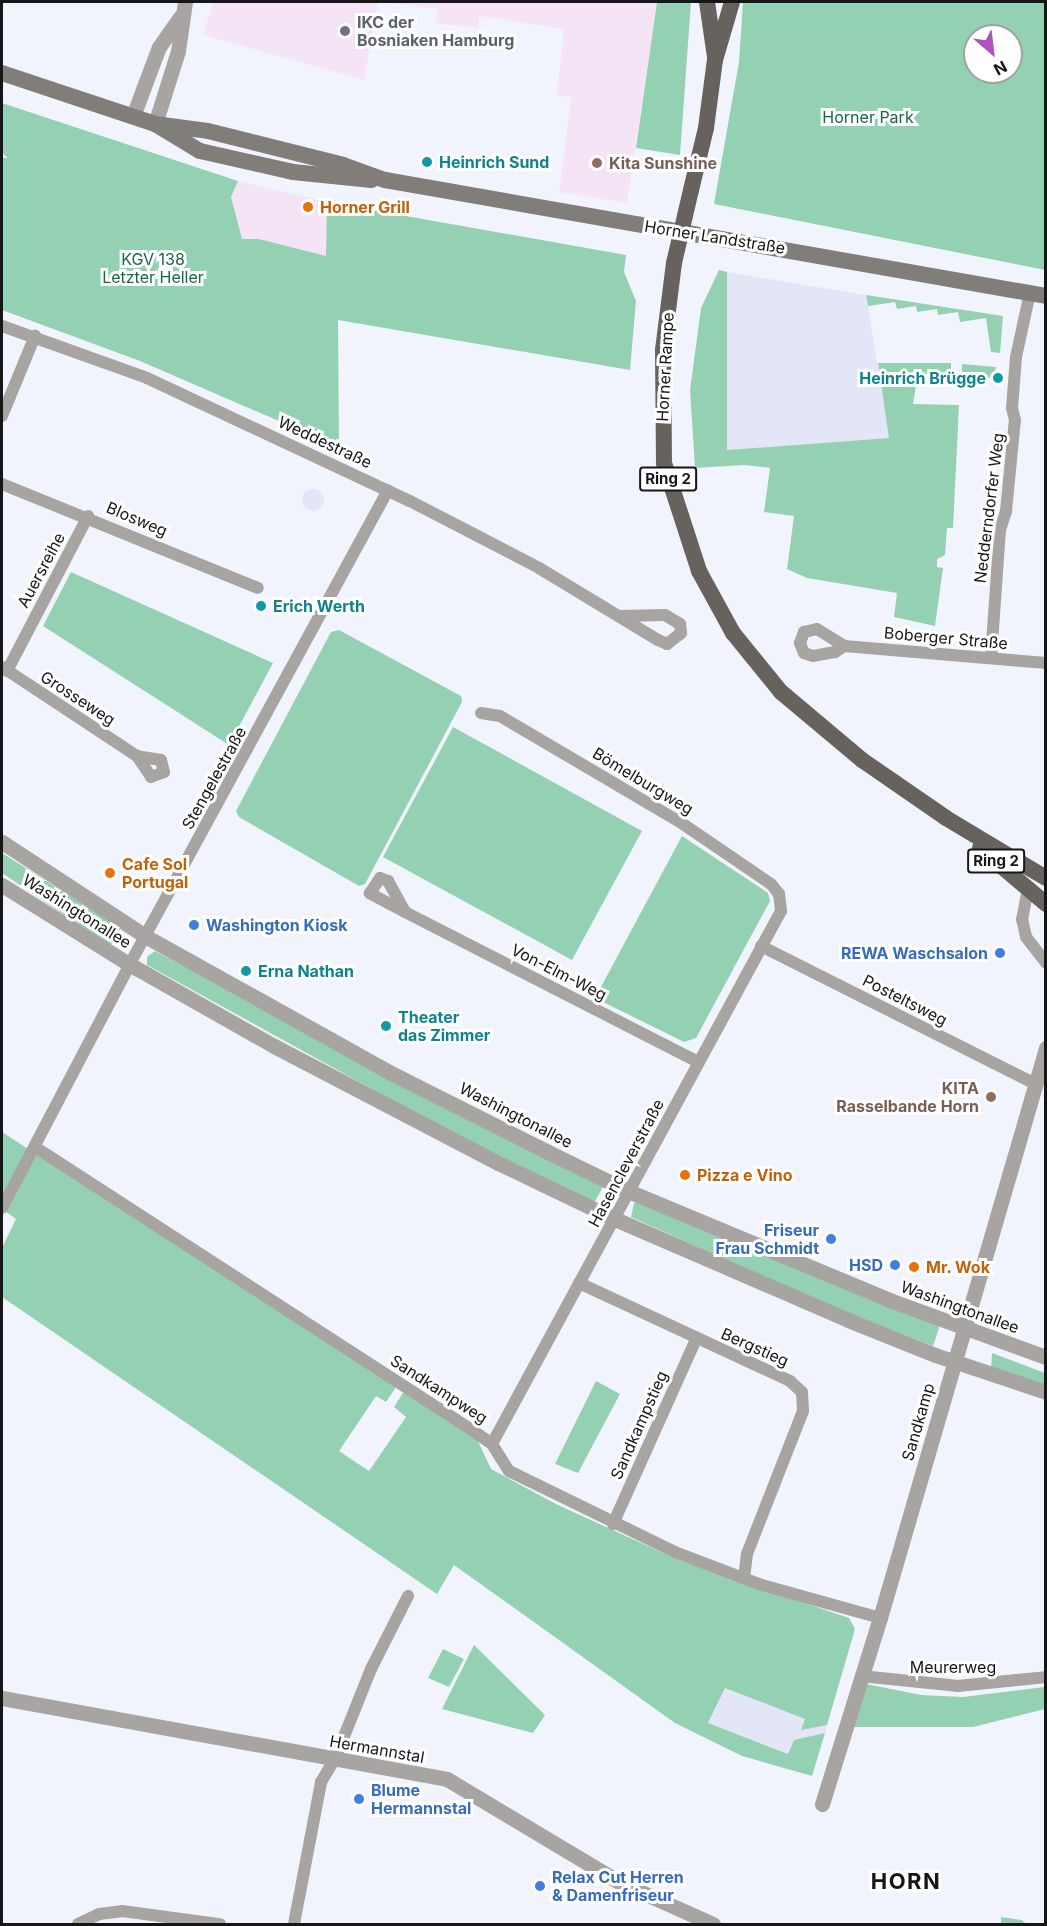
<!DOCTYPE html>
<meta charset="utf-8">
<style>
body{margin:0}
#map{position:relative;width:1047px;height:1926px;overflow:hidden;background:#f2f4fd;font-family:Inter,sans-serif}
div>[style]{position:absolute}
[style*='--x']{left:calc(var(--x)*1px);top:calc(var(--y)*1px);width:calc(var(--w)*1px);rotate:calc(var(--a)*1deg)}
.commercial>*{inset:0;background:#f5e4f6}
.built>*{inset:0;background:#e3e6f6}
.round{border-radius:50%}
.green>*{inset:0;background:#94d1b2}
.minor>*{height:12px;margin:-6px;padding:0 6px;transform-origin:6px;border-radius:6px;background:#a7a4a1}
.tertiary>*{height:15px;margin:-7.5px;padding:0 7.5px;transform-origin:7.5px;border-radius:7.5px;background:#a7a4a1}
.secondary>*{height:16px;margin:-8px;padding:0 8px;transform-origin:8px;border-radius:8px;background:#817e79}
.primary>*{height:16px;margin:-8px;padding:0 8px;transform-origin:8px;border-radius:8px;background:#67625d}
.primary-bridge>*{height:16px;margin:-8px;padding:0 8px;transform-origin:8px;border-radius:8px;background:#67625d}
.dots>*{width:16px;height:16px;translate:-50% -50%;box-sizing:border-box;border:3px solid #fff;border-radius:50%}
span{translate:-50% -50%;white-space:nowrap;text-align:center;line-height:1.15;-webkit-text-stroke:6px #fff;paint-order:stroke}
.shield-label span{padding:2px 4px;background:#fff;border:2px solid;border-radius:4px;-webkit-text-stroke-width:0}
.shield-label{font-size:15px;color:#161619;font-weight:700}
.worship-label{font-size:16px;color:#5b616d;font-weight:700}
.left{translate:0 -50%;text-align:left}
.park-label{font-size:16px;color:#176747}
.culture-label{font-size:16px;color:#0d838f;font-weight:700}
.right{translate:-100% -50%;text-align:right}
.education-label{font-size:16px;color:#785e54;font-weight:700}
.food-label{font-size:16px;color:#c56008;font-weight:700}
.street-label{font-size:16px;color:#161619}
.shop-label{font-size:16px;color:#366cbe;font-weight:700}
.district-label{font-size:22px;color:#161619;font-weight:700;letter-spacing:1.5px}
.frame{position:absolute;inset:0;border:3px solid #161619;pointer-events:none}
.north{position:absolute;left:963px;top:24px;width:60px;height:60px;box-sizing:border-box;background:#fff;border:2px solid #a2a2a3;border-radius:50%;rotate:152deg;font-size:16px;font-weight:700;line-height:24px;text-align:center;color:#161619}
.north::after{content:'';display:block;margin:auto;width:21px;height:27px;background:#ab53bf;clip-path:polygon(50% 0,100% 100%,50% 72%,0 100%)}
</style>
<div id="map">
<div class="commercial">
<i style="clip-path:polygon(213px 2px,378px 2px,364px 80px,203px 35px)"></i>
<i style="clip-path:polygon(385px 2px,657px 2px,627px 203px,559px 192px,571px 98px,557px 95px,564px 29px,479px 16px,478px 28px,436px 23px,437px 9px)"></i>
<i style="clip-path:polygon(238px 181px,327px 202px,327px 257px,259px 239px,242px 239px,231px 197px)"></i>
</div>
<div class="built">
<i style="clip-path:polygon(727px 272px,866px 295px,890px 438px,727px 450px)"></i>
<i class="round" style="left:302px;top:489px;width:22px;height:22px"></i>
<i style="clip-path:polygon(725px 1688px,805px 1719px,801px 1729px,827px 1725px,825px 1733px,801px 1740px,789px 1754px,708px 1724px)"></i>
</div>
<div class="green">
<i style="clip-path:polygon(657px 2px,691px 2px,680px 155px,636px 148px)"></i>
<i style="clip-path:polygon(evenodd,743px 2px,1045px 2px,1045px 270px,714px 204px,739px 62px,743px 2px,975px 36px,1011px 36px,1011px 72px,975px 72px,975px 36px)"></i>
<i style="clip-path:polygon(2px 103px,238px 181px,231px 197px,242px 239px,259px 239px,326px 256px,327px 202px,626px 255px,624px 272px,636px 301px,630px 370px,338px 320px,339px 447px,140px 361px,2px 310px,2px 158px,8px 158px,2px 153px)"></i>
<i style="clip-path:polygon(719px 270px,727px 272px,727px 450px,889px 438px,878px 363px,951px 363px,951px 375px,918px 374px,913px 404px,959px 405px,953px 528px,947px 528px,945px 555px,937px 559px,937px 567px,943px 568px,935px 626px,894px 617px,897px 593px,807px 578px,787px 569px,794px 516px,764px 512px,770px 468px,744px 465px,695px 468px,690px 390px,701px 308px)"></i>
<i style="clip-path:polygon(866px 295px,1003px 316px,1000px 353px,991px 352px,986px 318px,960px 322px,958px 312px,938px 315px,937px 309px,917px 312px,916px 306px,897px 309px,895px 302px,868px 306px)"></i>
<i style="clip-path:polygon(962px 364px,996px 367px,994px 378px,962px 376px)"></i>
<i style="clip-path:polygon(71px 572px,273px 663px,229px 745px,43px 626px)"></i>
<i style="clip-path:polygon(339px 630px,461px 696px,462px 702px,365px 884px,359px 886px,239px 817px,236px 811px,331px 632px)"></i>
<i style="clip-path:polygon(453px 727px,642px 831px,572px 960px,383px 857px)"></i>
<i style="clip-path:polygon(682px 836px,768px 893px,770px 901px,696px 1038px,684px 1042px,595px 998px)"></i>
<i style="clip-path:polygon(2px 853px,121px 928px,110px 946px,2px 873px)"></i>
<i style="clip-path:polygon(155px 951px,604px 1185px,594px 1203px,499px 1159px,147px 965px,147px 957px)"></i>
<i style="clip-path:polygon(2px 1132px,396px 1387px,386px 1402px,376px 1396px,339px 1451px,369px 1471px,406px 1417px,394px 1407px,404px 1391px,477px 1439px,491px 1469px,558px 1505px,674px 1558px,849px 1618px,855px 1629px,827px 1725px,801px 1730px,805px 1719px,725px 1688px,708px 1723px,788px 1754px,794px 1740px,825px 1733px,812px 1776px,742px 1756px,675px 1723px,454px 1565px,437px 1594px,2px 1297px,2px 1248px,16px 1219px,2px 1209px)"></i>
<i style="clip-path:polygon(640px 1202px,940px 1325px,933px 1346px,825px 1304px,631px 1217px,634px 1203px)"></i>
<i style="clip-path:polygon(992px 1353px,1045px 1373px,1045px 1387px,991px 1369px)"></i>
<i style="clip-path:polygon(596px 1381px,620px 1394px,578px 1473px,555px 1464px)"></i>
<i style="clip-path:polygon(474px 1645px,545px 1715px,533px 1733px,442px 1709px)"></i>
<i style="clip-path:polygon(443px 1649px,464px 1659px,449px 1687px,428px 1678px)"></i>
<i style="clip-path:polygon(866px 1684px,921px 1695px,963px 1697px,1045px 1687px,1045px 1709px,973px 1727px,852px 1727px)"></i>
<i style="clip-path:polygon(1001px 1917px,1022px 1920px,1026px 1924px,1001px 1924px)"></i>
</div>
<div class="minor">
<i style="--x:2;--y:326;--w:154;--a:19.7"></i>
<i style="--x:147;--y:378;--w:290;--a:25.1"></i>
<i style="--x:410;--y:501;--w:145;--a:27.4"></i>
<i style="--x:539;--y:568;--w:139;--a:31.2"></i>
<i style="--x:658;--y:640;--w:10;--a:24"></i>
<i style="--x:667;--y:644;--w:18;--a:-38"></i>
<i style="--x:681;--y:633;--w:9;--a:-96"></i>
<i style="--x:680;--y:624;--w:17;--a:-149"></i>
<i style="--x:665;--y:615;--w:44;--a:178.7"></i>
<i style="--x:2;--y:416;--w:87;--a:-67.6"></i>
<i style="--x:2;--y:484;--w:276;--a:22.1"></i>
<i style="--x:844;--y:646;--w:11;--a:146"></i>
<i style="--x:835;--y:652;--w:22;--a:170"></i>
<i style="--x:813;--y:656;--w:9;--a:-162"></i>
<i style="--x:804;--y:653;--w:11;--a:-112"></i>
<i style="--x:800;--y:643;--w:12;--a:-70"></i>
<i style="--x:804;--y:632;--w:13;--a:-13"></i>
<i style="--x:817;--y:629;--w:32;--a:32"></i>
<i style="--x:844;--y:646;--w:203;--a:4.8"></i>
<i style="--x:991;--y:658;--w:128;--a:-86"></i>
<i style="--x:1000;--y:530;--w:20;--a:-72"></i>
<i style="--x:1006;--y:511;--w:91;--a:-84.4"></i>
<i style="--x:1015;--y:420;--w:12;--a:-104"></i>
<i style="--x:1012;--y:408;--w:51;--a:-85.5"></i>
<i style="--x:1016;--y:357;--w:66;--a:-77.7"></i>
<i style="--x:2;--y:667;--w:162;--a:33.4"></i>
<i style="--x:137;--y:756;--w:25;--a:56"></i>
<i style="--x:151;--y:777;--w:14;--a:-21"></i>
<i style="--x:164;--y:772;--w:12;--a:-104"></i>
<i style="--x:161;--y:760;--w:24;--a:-171"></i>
<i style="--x:7;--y:671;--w:175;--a:-62.4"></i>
<i style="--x:481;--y:713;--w:19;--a:9"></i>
<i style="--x:500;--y:716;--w:209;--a:30.5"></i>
<i style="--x:680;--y:822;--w:110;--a:34.3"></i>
<i style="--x:771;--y:884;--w:13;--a:51"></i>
<i style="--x:779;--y:894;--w:17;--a:83"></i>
<i style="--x:781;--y:911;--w:606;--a:118.47"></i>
<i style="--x:1028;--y:889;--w:31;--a:101"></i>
<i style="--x:1022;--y:919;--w:18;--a:77"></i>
<i style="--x:1026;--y:937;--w:33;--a:52"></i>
<i style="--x:405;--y:912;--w:40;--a:-152"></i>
<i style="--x:370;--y:893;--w:18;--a:-56"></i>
<i style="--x:380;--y:878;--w:9;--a:21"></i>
<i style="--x:388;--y:881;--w:35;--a:61"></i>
<i style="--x:405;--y:912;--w:329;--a:27.1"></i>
<i style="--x:761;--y:946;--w:307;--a:26.7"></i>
<i style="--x:35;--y:1147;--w:521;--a:32.93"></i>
<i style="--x:472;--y:1430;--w:24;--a:35"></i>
<i style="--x:492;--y:1444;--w:32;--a:58"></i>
<i style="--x:509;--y:1471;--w:185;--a:26"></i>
<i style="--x:675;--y:1552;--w:93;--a:20.8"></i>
<i style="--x:762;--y:1585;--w:123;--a:15.6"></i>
<i style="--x:2;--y:1208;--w:280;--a:-62.3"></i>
<i style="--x:132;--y:960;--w:535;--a:-61.42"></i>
<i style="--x:579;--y:1283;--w:233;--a:24.9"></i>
<i style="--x:790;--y:1381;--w:16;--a:43"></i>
<i style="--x:802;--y:1392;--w:19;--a:87"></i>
<i style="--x:803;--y:1411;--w:154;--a:111.4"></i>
<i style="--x:747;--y:1554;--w:24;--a:97"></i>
<i style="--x:613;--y:1524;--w:203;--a:-65.8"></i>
<i style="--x:861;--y:1676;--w:98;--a:5.9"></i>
<i style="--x:958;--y:1686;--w:88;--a:-5.8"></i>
<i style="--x:78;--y:1924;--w:23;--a:-25"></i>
<i style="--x:99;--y:1914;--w:23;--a:-7"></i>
<i style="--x:122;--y:1911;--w:99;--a:7.6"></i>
<i style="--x:294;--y:1924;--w:145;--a:-79.2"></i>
<i style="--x:321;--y:1782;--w:27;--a:-59"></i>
<i style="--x:335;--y:1759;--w:97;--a:-68.2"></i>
<i style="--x:371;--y:1669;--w:82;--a:-63.1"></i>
</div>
<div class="tertiary">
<i style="--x:133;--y:116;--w:74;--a:-69.4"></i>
<i style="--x:159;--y:47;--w:37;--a:-55"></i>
<i style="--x:155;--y:124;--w:77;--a:-72.5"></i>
<i style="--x:178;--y:51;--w:49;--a:-81.9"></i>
<i style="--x:2;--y:842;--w:171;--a:33.3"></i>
<i style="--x:145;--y:936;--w:279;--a:29.1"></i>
<i style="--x:389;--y:1072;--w:178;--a:26.7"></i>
<i style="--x:548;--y:1152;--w:89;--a:26"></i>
<i style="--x:628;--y:1191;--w:286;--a:22.6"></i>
<i style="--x:892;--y:1301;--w:164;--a:20"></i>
<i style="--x:2;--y:885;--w:150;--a:31.9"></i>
<i style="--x:129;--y:964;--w:167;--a:29.5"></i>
<i style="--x:274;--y:1046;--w:253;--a:27.6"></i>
<i style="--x:498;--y:1163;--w:130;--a:25.6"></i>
<i style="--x:615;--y:1219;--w:254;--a:23.4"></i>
<i style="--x:848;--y:1320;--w:94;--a:21.9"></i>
<i style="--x:935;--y:1355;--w:117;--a:18.4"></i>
<i style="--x:2;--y:1698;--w:452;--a:10.3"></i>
<i style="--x:447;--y:1779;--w:200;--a:30.9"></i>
<i style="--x:619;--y:1882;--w:103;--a:24.1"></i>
<i style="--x:822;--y:1804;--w:195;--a:-72.7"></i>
<i style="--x:880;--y:1618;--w:594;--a:-73.76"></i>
</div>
<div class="secondary">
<i style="--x:2;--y:73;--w:161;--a:18.4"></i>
<i style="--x:155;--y:124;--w:52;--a:31"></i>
<i style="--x:200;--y:151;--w:95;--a:12.7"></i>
<i style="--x:293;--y:172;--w:79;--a:5.8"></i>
<i style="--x:155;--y:124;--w:53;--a:7.5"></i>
<i style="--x:208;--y:131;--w:139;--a:14.1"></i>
<i style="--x:343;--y:165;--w:45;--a:19.7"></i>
<i style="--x:385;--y:180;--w:671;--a:9.95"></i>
</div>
<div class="primary">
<i style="--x:707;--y:2;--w:56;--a:81.7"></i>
<i style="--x:691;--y:190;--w:64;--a:-76.4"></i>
<i style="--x:706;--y:128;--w:69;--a:-82.5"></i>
<i style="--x:715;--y:60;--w:60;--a:-73.7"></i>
<i style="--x:674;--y:263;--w:88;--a:97.2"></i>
<i style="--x:663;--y:350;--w:113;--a:89.5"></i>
<i style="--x:664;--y:463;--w:114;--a:72"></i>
<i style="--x:699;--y:571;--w:71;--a:61.3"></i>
<i style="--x:733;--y:633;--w:76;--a:50.9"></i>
<i style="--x:781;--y:692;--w:106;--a:40"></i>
<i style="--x:862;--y:760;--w:102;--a:34.6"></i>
<i style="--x:946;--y:818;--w:117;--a:31"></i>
<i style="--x:980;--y:848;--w:87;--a:40.3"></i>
</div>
<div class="primary-bridge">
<i style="--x:674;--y:263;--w:75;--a:-76.9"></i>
</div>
<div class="dots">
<i style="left:345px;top:31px;background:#6b7280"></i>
<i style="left:427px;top:162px;background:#0f9aa8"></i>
<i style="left:597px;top:163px;background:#8d6e63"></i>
<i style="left:308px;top:207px;background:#e8710a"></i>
<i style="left:998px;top:378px;background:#0f9aa8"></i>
<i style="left:261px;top:606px;background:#0f9aa8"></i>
<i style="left:110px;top:873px;background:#e8710a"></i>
<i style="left:194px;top:925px;background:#3f7fe0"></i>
<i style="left:1000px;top:953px;background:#3f7fe0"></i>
<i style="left:246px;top:971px;background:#0f9aa8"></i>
<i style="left:386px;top:1026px;background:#0f9aa8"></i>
<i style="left:991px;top:1097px;background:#8d6e63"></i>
<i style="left:685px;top:1175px;background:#e8710a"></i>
<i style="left:831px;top:1239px;background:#3f7fe0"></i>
<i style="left:895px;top:1265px;background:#3f7fe0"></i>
<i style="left:914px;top:1267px;background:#e8710a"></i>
<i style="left:359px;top:1799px;background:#3f7fe0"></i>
<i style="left:540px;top:1886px;background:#3f7fe0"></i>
</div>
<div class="shield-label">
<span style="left:668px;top:479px">Ring 2</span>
<span style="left:996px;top:861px">Ring 2</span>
</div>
<div class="worship-label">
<span class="left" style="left:357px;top:31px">IKC der<br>Bosniaken Hamburg</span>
</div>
<div class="park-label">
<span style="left:868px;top:117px">Horner Park</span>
<span style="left:153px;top:268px">KGV 138<br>Letzter Heller</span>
</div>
<div class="culture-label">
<span class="left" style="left:439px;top:162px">Heinrich Sund</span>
<span class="right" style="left:986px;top:378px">Heinrich Brügge</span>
<span class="left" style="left:273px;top:606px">Erich Werth</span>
<span class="left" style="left:258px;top:971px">Erna Nathan</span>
<span class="left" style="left:398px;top:1026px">Theater<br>das Zimmer</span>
</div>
<div class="education-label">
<span class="left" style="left:609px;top:163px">Kita Sunshine</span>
<span class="right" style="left:979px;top:1097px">KITA<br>Rasselbande Horn</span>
</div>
<div class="food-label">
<span class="left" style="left:320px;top:207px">Horner Grill</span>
<span class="left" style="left:122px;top:873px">Cafe Sol<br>Portugal</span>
<span class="left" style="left:697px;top:1175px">Pizza e Vino</span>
<span class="left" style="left:926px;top:1267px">Mr. Wok</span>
</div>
<div class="street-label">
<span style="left:715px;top:237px;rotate:9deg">Horner Landstraße</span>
<span style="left:665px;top:367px;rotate:-87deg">Horner Rampe</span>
<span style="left:325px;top:442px;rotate:25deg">Weddestraße</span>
<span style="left:989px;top:508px;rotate:-83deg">Nedderndorfer Weg</span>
<span style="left:137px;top:519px;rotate:23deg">Blosweg</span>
<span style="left:41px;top:570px;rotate:-62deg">Auersreihe</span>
<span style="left:946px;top:638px;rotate:5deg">Boberger Straße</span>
<span style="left:78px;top:698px;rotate:33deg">Grosseweg</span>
<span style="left:214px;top:778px;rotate:-61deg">Stengelestraße</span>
<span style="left:643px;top:781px;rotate:31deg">Bömelburgweg</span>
<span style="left:77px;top:911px;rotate:32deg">Washingtonallee</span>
<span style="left:559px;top:972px;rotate:27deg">Von-Elm-Weg</span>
<span style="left:905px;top:1000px;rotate:27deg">Posteltsweg</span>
<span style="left:516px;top:1115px;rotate:27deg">Washingtonallee</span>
<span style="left:626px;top:1163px;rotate:-62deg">Hasencleverstraße</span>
<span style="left:960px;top:1307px;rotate:20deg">Washingtonallee</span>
<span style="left:755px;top:1347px;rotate:24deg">Bergstieg</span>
<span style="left:439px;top:1389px;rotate:33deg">Sandkampweg</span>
<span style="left:918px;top:1422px;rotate:-74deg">Sandkamp</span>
<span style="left:639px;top:1425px;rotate:-66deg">Sandkampstieg</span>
<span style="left:953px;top:1667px">Meurerweg</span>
<span style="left:377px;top:1749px;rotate:10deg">Hermannstal</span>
</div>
<div class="shop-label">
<span class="left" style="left:206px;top:925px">Washington Kiosk</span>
<span class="right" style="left:988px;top:953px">REWA Waschsalon</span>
<span class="right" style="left:819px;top:1239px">Friseur<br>Frau Schmidt</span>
<span class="right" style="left:883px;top:1265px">HSD</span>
<span class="left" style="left:371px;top:1799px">Blume<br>Hermannstal</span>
<span class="left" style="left:552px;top:1886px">Relax Cut Herren<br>&amp; Damenfriseur</span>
</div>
<div class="district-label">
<span style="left:906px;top:1882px">HORN</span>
</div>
<div class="frame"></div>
<div class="north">N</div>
</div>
